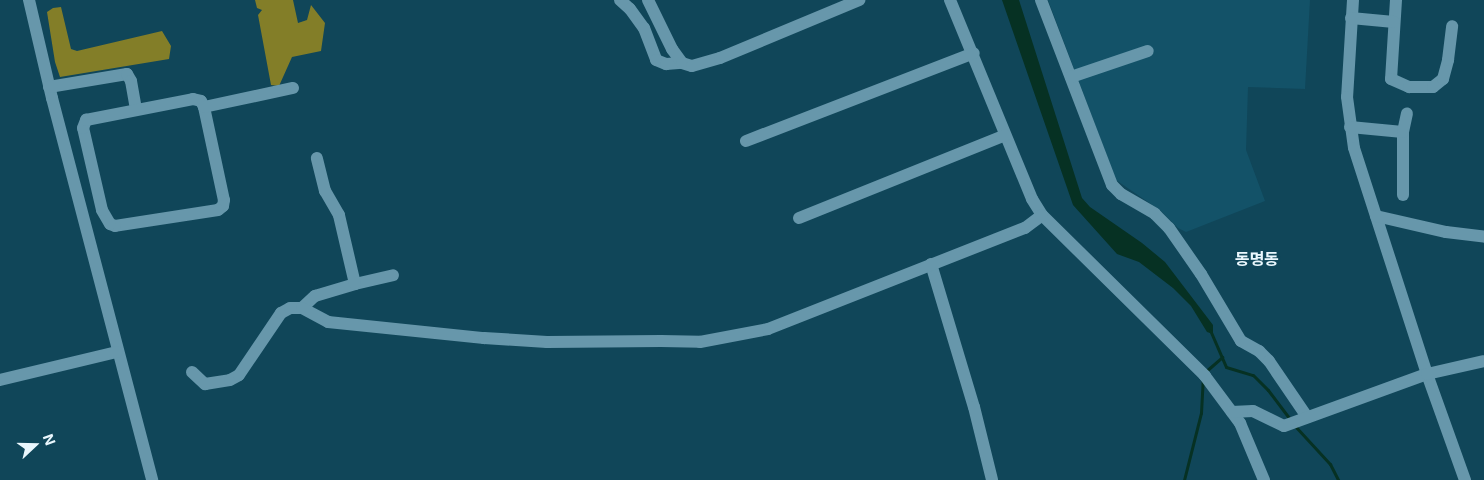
<!DOCTYPE html>
<meta charset="utf-8">
<style>
body{margin:0}
#map{position:relative;width:1484px;height:480px;overflow:hidden;background:#104659;font-family:Inter,"Noto Sans KR",sans-serif}
div>[style]{position:absolute}
[style*='--x']{left:calc(var(--x)*1px);top:calc(var(--y)*1px);width:calc(var(--w)*1px);rotate:calc(var(--a)*1deg)}
.built>*{inset:0;background:#135268}
.forest>*{inset:0;background:#837e28}
.water>*{inset:0;background:#063123}
.stream>*{height:3px;margin:-1.5px;padding:0 1.5px;transform-origin:1.5px;border-radius:1.5px;background:#063123}
.minor>*{height:12px;margin:-6px;padding:0 6px;transform-origin:6px;border-radius:6px;background:#6797ab}
span{translate:-50% -50%;white-space:nowrap;text-align:center;line-height:1.15;-webkit-text-stroke:4px #104659;paint-order:stroke}
.quarter-label{font-size:16px;color:#eaf7fd;font-weight:700}
.north{position:absolute;left:10px;top:420px;width:50px;height:50px;-webkit-text-stroke:4px #104659;paint-order:stroke;rotate:69deg;font-size:14px;font-weight:700;line-height:20px;text-align:center;color:#eaf7fd}
.north::after{content:'';display:block;margin:auto;width:18px;height:22px;background:#eaf7fd;clip-path:polygon(50% 0,100% 100%,50% 72%,0 100%)}
</style>
<div id="map">
<div class="built">
<i style="clip-path:polygon(1048px 0,1310px 0,1305px 89px,1248px 87px,1246px 150px,1265px 201px,1186px 232px,1178px 228px,1161px 211px,1116px 180px)"></i>
</div>
<div class="forest">
<i style="clip-path:polygon(255px 0,293px 0,298px 23px,307px 20px,311px 5px,325px 23px,321px 51px,292px 57px,279px 86px,271px 85px,258px 15px,262px 10px,257px 8px)"></i>
<i style="clip-path:polygon(61px 7px,71px 49px,77px 51px,162px 31px,171px 46px,169px 59px,60px 77px,55px 62px,47px 12px,53px 8px)"></i>
</div>
<div class="water">
<i style="clip-path:polygon(1002px 0,1019px 0,1082px 198px,1090px 207px,1142px 243px,1165px 262px,1213px 325px,1213px 334px,1207px 332px,1191px 306px,1173px 288px,1139px 262px,1117px 254px,1073px 205px)"></i>
</div>
<div class="stream">
<i style="--x:1210;--y:330;--w:40;--a:66.6"></i>
<i style="--x:1226;--y:367;--w:28;--a:17"></i>
<i style="--x:1253;--y:375;--w:21;--a:45"></i>
<i style="--x:1268;--y:390;--w:36;--a:53"></i>
<i style="--x:1205;--y:372;--w:23;--a:-41"></i>
<i style="--x:1295;--y:426;--w:52;--a:47.4"></i>
<i style="--x:1330;--y:464;--w:18;--a:63"></i>
<i style="--x:1184;--y:480;--w:69;--a:-75.8"></i>
<i style="--x:1201;--y:413;--w:35;--a:-87"></i>
</div>
<div class="minor">
<i style="--x:29;--y:0;--w:101;--a:76.8"></i>
<i style="--x:52;--y:98;--w:395;--a:75.3"></i>
<i style="--x:620;--y:0;--w:13;--a:42"></i>
<i style="--x:630;--y:9;--w:24;--a:54"></i>
<i style="--x:644;--y:28;--w:34;--a:69"></i>
<i style="--x:656;--y:60;--w:11;--a:22"></i>
<i style="--x:666;--y:64;--w:16;--a:-4"></i>
<i style="--x:648;--y:0;--w:55;--a:63.9"></i>
<i style="--x:672;--y:49;--w:17;--a:54"></i>
<i style="--x:682;--y:63;--w:10;--a:17"></i>
<i style="--x:692;--y:66;--w:29;--a:-16"></i>
<i style="--x:720;--y:58;--w:151;--a:-22.6"></i>
<i style="--x:950;--y:0;--w:215;--a:67.6"></i>
<i style="--x:1032;--y:199;--w:19;--a:58"></i>
<i style="--x:1042;--y:215;--w:229;--a:44.6"></i>
<i style="--x:1205;--y:376;--w:59;--a:53.3"></i>
<i style="--x:1240;--y:423;--w:62;--a:67.2"></i>
<i style="--x:1041;--y:0;--w:198;--a:69"></i>
<i style="--x:1112;--y:185;--w:13;--a:45"></i>
<i style="--x:1121;--y:194;--w:39;--a:30"></i>
<i style="--x:1155;--y:214;--w:20;--a:45"></i>
<i style="--x:1169;--y:228;--w:56;--a:55.2"></i>
<i style="--x:1201;--y:274;--w:78;--a:59.2"></i>
<i style="--x:1241;--y:341;--w:21;--a:29"></i>
<i style="--x:1259;--y:351;--w:14;--a:45"></i>
<i style="--x:1269;--y:361;--w:68;--a:55.8"></i>
<i style="--x:1353;--y:0;--w:97;--a:93.5"></i>
<i style="--x:1347;--y:97;--w:51;--a:82.2"></i>
<i style="--x:1354;--y:148;--w:237;--a:72.1"></i>
<i style="--x:1427;--y:374;--w:113;--a:70.3"></i>
<i style="--x:1396;--y:0;--w:79;--a:93.6"></i>
<i style="--x:1391;--y:79;--w:20;--a:24"></i>
<i style="--x:1409;--y:87;--w:24;--a:0"></i>
<i style="--x:1433;--y:87;--w:13;--a:-39"></i>
<i style="--x:1443;--y:79;--w:20;--a:-75"></i>
<i style="--x:1448;--y:60;--w:34;--a:-83"></i>
<i style="--x:1351;--y:18;--w:43;--a:5.3"></i>
<i style="--x:1071;--y:77;--w:81;--a:-18.7"></i>
<i style="--x:49;--y:87;--w:79;--a:-9.5"></i>
<i style="--x:127;--y:74;--w:8;--a:60"></i>
<i style="--x:131;--y:81;--w:29;--a:80"></i>
<i style="--x:193;--y:99;--w:8;--a:14"></i>
<i style="--x:201;--y:101;--w:7;--a:63"></i>
<i style="--x:204;--y:107;--w:95;--a:77.9"></i>
<i style="--x:224;--y:200;--w:6;--a:99"></i>
<i style="--x:223;--y:206;--w:6;--a:141"></i>
<i style="--x:218;--y:210;--w:104;--a:171.2"></i>
<i style="--x:115;--y:226;--w:5;--a:-158"></i>
<i style="--x:110;--y:224;--w:16;--a:-120"></i>
<i style="--x:102;--y:210;--w:84;--a:-103"></i>
<i style="--x:83;--y:128;--w:9;--a:-69"></i>
<i style="--x:86;--y:120;--w:109;--a:-11.1"></i>
<i style="--x:204;--y:107;--w:91;--a:-12.1"></i>
<i style="--x:1350;--y:127;--w:53;--a:5.4"></i>
<i style="--x:746;--y:141;--w:244;--a:-21.1"></i>
<i style="--x:1403;--y:195;--w:63;--a:-90"></i>
<i style="--x:1403;--y:132;--w:19;--a:-78"></i>
<i style="--x:1376;--y:216;--w:72;--a:12.9"></i>
<i style="--x:1446;--y:232;--w:38;--a:7"></i>
<i style="--x:799;--y:218;--w:222;--a:-21.9"></i>
<i style="--x:931;--y:264;--w:149;--a:73.3"></i>
<i style="--x:974;--y:407;--w:75;--a:76.1"></i>
<i style="--x:355;--y:284;--w:39;--a:-13"></i>
<i style="--x:302;--y:308;--w:18;--a:-43"></i>
<i style="--x:315;--y:296;--w:42;--a:-16.7"></i>
<i style="--x:355;--y:284;--w:71;--a:-103.1"></i>
<i style="--x:339;--y:215;--w:28;--a:-120"></i>
<i style="--x:325;--y:191;--w:34;--a:-104"></i>
<i style="--x:192;--y:372;--w:18;--a:43"></i>
<i style="--x:205;--y:384;--w:25;--a:-9"></i>
<i style="--x:230;--y:380;--w:10;--a:-29"></i>
<i style="--x:239;--y:375;--w:75;--a:-55.9"></i>
<i style="--x:281;--y:313;--w:10;--a:-29"></i>
<i style="--x:290;--y:308;--w:12;--a:0"></i>
<i style="--x:302;--y:308;--w:30;--a:28"></i>
<i style="--x:328;--y:322;--w:157;--a:5.9"></i>
<i style="--x:484;--y:338;--w:63;--a:3.6"></i>
<i style="--x:547;--y:342;--w:114;--a:-0.5"></i>
<i style="--x:661;--y:341;--w:39;--a:1"></i>
<i style="--x:700;--y:342;--w:69;--a:-10.8"></i>
<i style="--x:768;--y:329;--w:276;--a:-21.5"></i>
<i style="--x:1025;--y:228;--w:21;--a:-37"></i>
<i style="--x:0;--y:380;--w:120;--a:-13.5"></i>
<i style="--x:1232;--y:412;--w:21;--a:-3"></i>
<i style="--x:1253;--y:411;--w:34;--a:26"></i>
<i style="--x:1284;--y:426;--w:152;--a:-20"></i>
<i style="--x:1427;--y:374;--w:58;--a:-12.8"></i>
</div>
<div class="quarter-label">
<span style="left:1257px;top:259px">동명동</span>
</div>
<div class="north">N</div>
</div>
